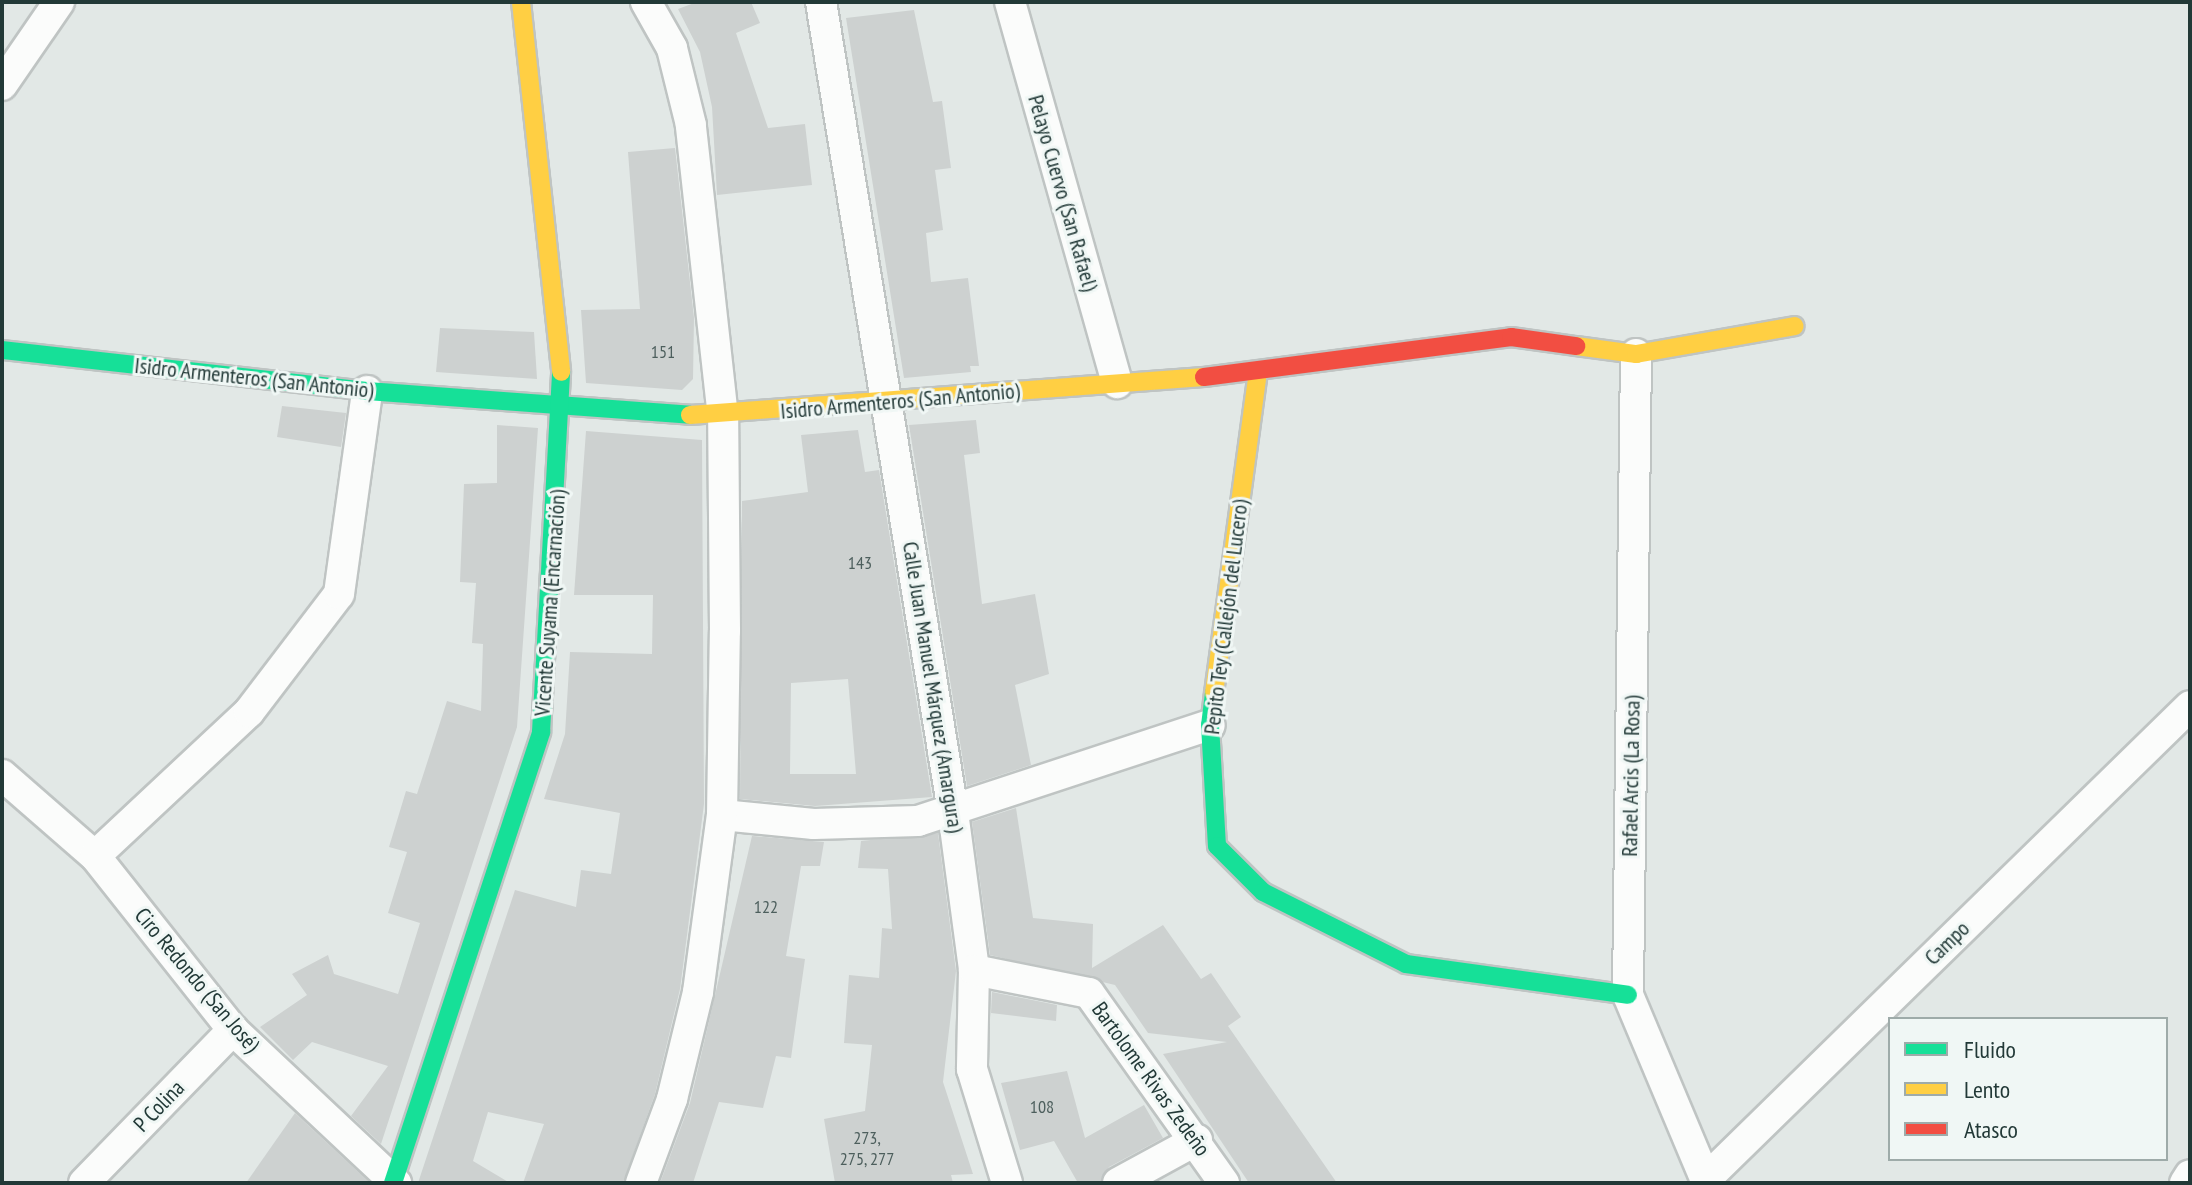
<!DOCTYPE html>
<meta charset="utf-8">
<style>
body{margin:0}
#map{position:relative;width:2192px;height:1185px;overflow:hidden;background:#e2e8e6;font-family:"PT Sans Narrow",sans-serif}
div>[style]{position:absolute}
[style*='--x']{left:calc(var(--x)*1px);top:calc(var(--y)*1px);width:calc(var(--w)*1px);rotate:calc(var(--a)*1deg)}
.building>*{inset:0;background:#cdd1d0}
.roads{filter:drop-shadow(2px 0 #bfc4c3) drop-shadow(-2px 0 #bfc4c3) drop-shadow(0 2px #bfc4c3) drop-shadow(0 -2px #bfc4c3)}
.street>*{height:30px;margin:-15px;padding:0 15px;transform-origin:15px;border-radius:15px;background:#fbfcfb}
.fast>*{height:18px;margin:-9px;padding:0 9px;transform-origin:9px;border-radius:9px;background:#16e098}
.slow>*{height:18px;margin:-9px;padding:0 9px;transform-origin:9px;border-radius:9px;background:#ffcf43}
.jam>*{height:18px;margin:-9px;padding:0 9px;transform-origin:9px;border-radius:9px;background:#f24e42}
span{translate:-50% -50%;white-space:nowrap;text-align:center;line-height:1.15;-webkit-text-stroke:6px #f0f7f5;paint-order:stroke}
.number-label{font-size:18px;color:#4d5f5d}
.number-label span{-webkit-text-stroke-width:0}
.street-label{font-size:22px;color:#223937}
.frame{position:absolute;inset:0;border:4px solid #223937;pointer-events:none}
.legend{position:absolute;left:1888px;top:1017px;width:280px;height:144px;box-sizing:border-box;background:#f0f7f5;border:2px solid #9eaba9;margin:0;padding:10px 14px;list-style:none;font-size:24px;color:#223937}
.legend li{display:flex;align-items:center;gap:16px;height:40px}
.legend b{width:40px;border:2px solid #9eaba9}
</style>
<div id="map">
<div class="building">
<i style="clip-path:polygon(697px 2px,751px 2px,760px 23px,736px 33px,768px 128px,805px 124px,812px 185px,717px 195px,712px 107px,700px 52px,678px 9px)"></i>
<i style="clip-path:polygon(914px 10px,933px 102px,942px 101px,951px 168px,935px 170px,943px 230px,926px 233px,931px 282px,968px 278px,979px 366px,970px 366px,971px 372px,904px 378px,846px 18px)"></i>
<i style="clip-path:polygon(675px 148px,694px 318px,693px 379px,682px 390px,586px 383px,581px 310px,640px 309px,628px 152px)"></i>
<i style="clip-path:polygon(440px 328px,534px 332px,537px 379px,436px 372px)"></i>
<i style="clip-path:polygon(282px 406px,346px 413px,341px 447px,277px 437px)"></i>
<i style="clip-path:polygon(976px 420px,980px 453px,964px 455px,982px 604px,1035px 594px,1049px 674px,1015px 685px,1031px 765px,967px 786px,909px 425px)"></i>
<i style="clip-path:polygon(497px 425px,538px 428px,517px 727px,381px 1144px,351px 1116px,388px 1066px,312px 1042px,293px 1060px,260px 1027px,307px 995px,292px 974px,328px 955px,334px 974px,398px 994px,420px 923px,388px 913px,407px 852px,389px 847px,406px 791px,417px 794px,447px 701px,481px 711px,483px 644px,472px 643px,476px 583px,460px 582px,464px 484px,497px 483px)"></i>
<i style="clip-path:polygon(evenodd,858px 430px,865px 472px,879px 470px,932px 797px,815px 806px,740px 799px,742px 501px,808px 492px,801px 435px,858px 430px,848px 679px,856px 774px,790px 774px,791px 683px,848px 679px)"></i>
<i style="clip-path:polygon(586px 431px,702px 440px,704px 804px,680px 989px,655px 1094px,623px 1183px,523px 1183px,544px 1124px,488px 1112px,473px 1161px,510px 1183px,418px 1183px,515px 890px,576px 907px,581px 870px,611px 874px,620px 813px,544px 799px,565px 734px,570px 652px,652px 654px,653px 595px,574px 595px)"></i>
<i style="clip-path:polygon(1016px 808px,1033px 918px,1093px 924px,1092px 968px,1163px 925px,1201px 979px,1211px 973px,1241px 1017px,1228px 1026px,1337px 1183px,1249px 1183px,1163px 1054px,1227px 1042px,1148px 1033px,1115px 985px,990px 955px,972px 822px)"></i>
<i style="clip-path:polygon(938px 833px,956px 971px,943px 1082px,973px 1174px,951px 1175px,953px 1183px,835px 1183px,824px 1119px,865px 1111px,872px 1045px,844px 1043px,849px 975px,879px 978px,882px 928px,892px 929px,888px 869px,858px 868px,861px 841px)"></i>
<i style="clip-path:polygon(752px 836px,824px 842px,820px 866px,801px 866px,786px 956px,805px 959px,791px 1058px,776px 1056px,763px 1108px,719px 1102px,693px 1183px,660px 1183px,690px 1103px)"></i>
<i style="clip-path:polygon(992px 992px,1057px 1005px,1056px 1021px,991px 1013px)"></i>
<i style="clip-path:polygon(1067px 1071px,1085px 1138px,1144px 1105px,1163px 1138px,1109px 1167px,1100px 1183px,1078px 1183px,1054px 1141px,1020px 1150px,1001px 1083px)"></i>
<i style="clip-path:polygon(295px 1113px,370px 1183px,246px 1183px)"></i>
</div>
<div class="roads">
<div class="street">
<i style="--x:821;--y:2;--w:821;--a:80.74"></i>
<i style="--x:953;--y:812;--w:159;--a:82.4"></i>
<i style="--x:974;--y:970;--w:99;--a:91.2"></i>
<i style="--x:972;--y:1069;--w:119;--a:72.9"></i>
<i style="--x:1010;--y:2;--w:396;--a:74.3"></i>
<i style="--x:2;--y:85;--w:101;--a:-55.5"></i>
<i style="--x:1636;--y:354;--w:641;--a:90.72"></i>
<i style="--x:1628;--y:995;--w:204;--a:67.2"></i>
<i style="--x:2;--y:775;--w:123;--a:41.1"></i>
<i style="--x:95;--y:856;--w:222;--a:51.6"></i>
<i style="--x:233;--y:1030;--w:224;--a:43.2"></i>
<i style="--x:722;--y:815;--w:92;--a:5.6"></i>
<i style="--x:814;--y:824;--w:104;--a:-1.7"></i>
<i style="--x:918;--y:821;--w:307;--a:-18.2"></i>
<i style="--x:95;--y:856;--w:211;--a:-43.1"></i>
<i style="--x:249;--y:712;--w:148;--a:-52.7"></i>
<i style="--x:339;--y:594;--w:205;--a:-82.1"></i>
<i style="--x:974;--y:970;--w:117;--a:11.3"></i>
<i style="--x:1089;--y:993;--w:233;--a:54.6"></i>
<i style="--x:1705;--y:1180;--w:678;--a:-44.34"></i>
<i style="--x:84;--y:1183;--w:214;--a:-45.8"></i>
<i style="--x:641;--y:1183;--w:90;--a:-69.7"></i>
<i style="--x:672;--y:1099;--w:110;--a:-76.3"></i>
<i style="--x:698;--y:992;--w:179;--a:-82.3"></i>
<i style="--x:722;--y:815;--w:184;--a:-89.1"></i>
<i style="--x:725;--y:631;--w:214;--a:-90.5"></i>
<i style="--x:723;--y:417;--w:294;--a:-96.3"></i>
<i style="--x:691;--y:125;--w:79;--a:-103.9"></i>
<i style="--x:672;--y:48;--w:53;--a:-119.5"></i>
<i style="--x:1118;--y:1183;--w:90;--a:-28.6"></i>
<i style="--x:2185;--y:1183;--w:9;--a:-58"></i>
</div>
<div class="fast">
<i style="--x:2;--y:350;--w:367;--a:6.4"></i>
<i style="--x:367;--y:391;--w:324;--a:4.2"></i>
<i style="--x:1214;--y:693;--w:32;--a:97"></i>
<i style="--x:1210;--y:725;--w:121;--a:86.7"></i>
<i style="--x:1217;--y:846;--w:65;--a:45"></i>
<i style="--x:1263;--y:892;--w:160;--a:26.7"></i>
<i style="--x:1406;--y:964;--w:224;--a:7.9"></i>
<i style="--x:393;--y:1183;--w:475;--a:-71.8"></i>
<i style="--x:541;--y:732;--w:361;--a:-86.8"></i>
</div>
<div class="slow">
<i style="--x:521;--y:2;--w:372;--a:83.8"></i>
<i style="--x:1576;--y:346;--w:61;--a:7.6"></i>
<i style="--x:1636;--y:354;--w:161;--a:-10"></i>
<i style="--x:690;--y:415;--w:515;--a:-4.23"></i>
<i style="--x:1214;--y:693;--w:324;--a:-82.2"></i>
</div>
<div class="jam">
<i style="--x:1204;--y:377;--w:310;--a:-7.4"></i>
<i style="--x:1511;--y:337;--w:66;--a:7.9"></i>
</div>
</div>
<div class="number-label">
<span style="left:663px;top:352px">151</span>
<span style="left:860px;top:563px">143</span>
<span style="left:766px;top:907px">122</span>
<span style="left:1042px;top:1107px">108</span>
<span style="left:867px;top:1149px">273,<br>275, 277</span>
</div>
<div class="street-label">
<span style="left:1063px;top:193px;rotate:74deg">Pelayo Cuervo (San Rafael)</span>
<span style="left:254px;top:378px;rotate:6deg">Isidro Armenteros (San Antonio)</span>
<span style="left:900px;top:401px;rotate:-5deg">Isidro Armenteros (San Antonio)</span>
<span style="left:550px;top:603px;rotate:-86deg">Vicente Suyama (Encarnación)</span>
<span style="left:1226px;top:617px;rotate:-83deg">Pepito Tey (Callejón del Lucero)</span>
<span style="left:933px;top:687px;rotate:81deg">Calle Juan Manuel Márquez (Amargura)</span>
<span style="left:1631px;top:776px;rotate:-89deg">Rafael Arcis (La Rosa)</span>
<span style="left:1947px;top:943px;rotate:-44deg">Campo</span>
<span style="left:197px;top:980px;rotate:50deg">Ciro Redondo (San José)</span>
<span style="left:1151px;top:1079px;rotate:54deg">Bartolome Rivas Zedeño</span>
<span style="left:159px;top:1106px;rotate:-46deg">P Colina</span>
</div>
<div class="frame"></div>
<ul class="legend">
<li><b style="height:10px;background:#16e098"></b>Fluido</li>
<li><b style="height:10px;background:#ffcf43"></b>Lento</li>
<li><b style="height:10px;background:#f24e42"></b>Atasco</li>
</ul>
</div>
